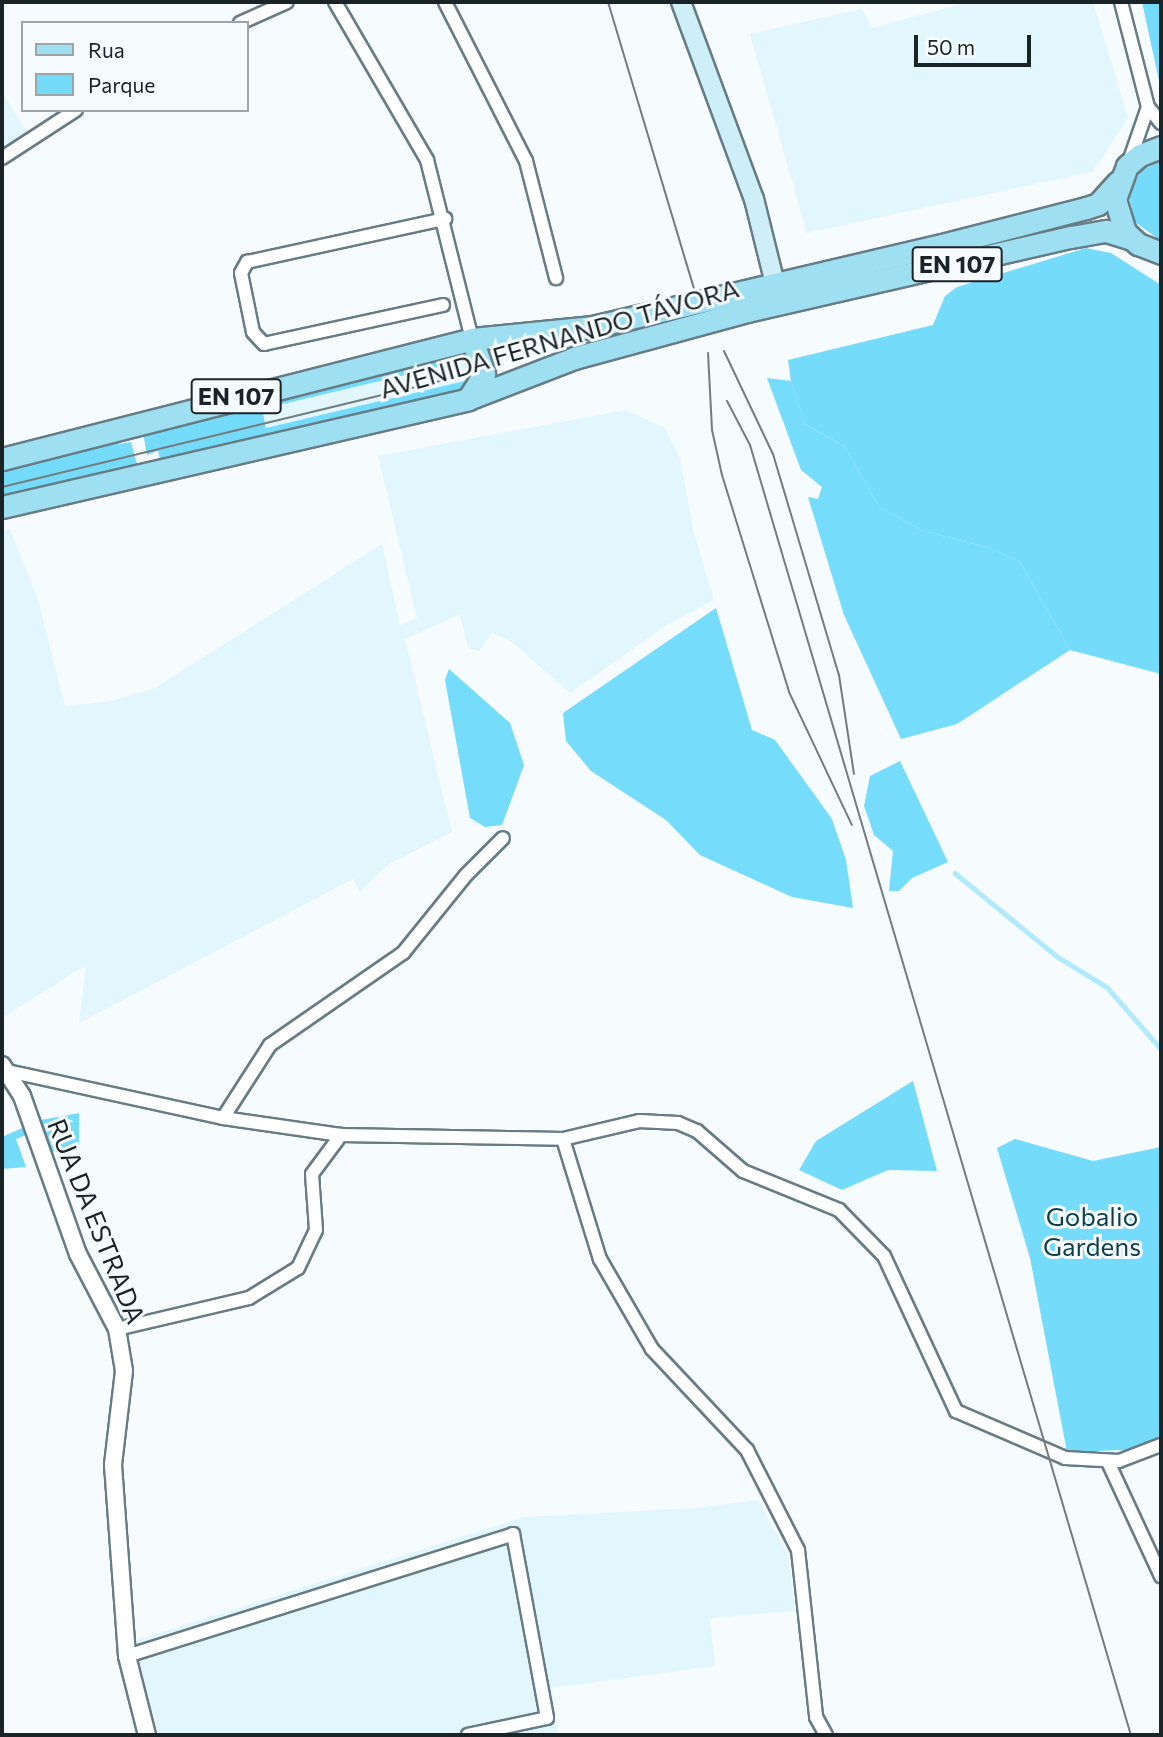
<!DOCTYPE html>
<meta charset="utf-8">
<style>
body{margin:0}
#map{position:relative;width:1163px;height:1737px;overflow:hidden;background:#f6fbfd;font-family:Commissioner,sans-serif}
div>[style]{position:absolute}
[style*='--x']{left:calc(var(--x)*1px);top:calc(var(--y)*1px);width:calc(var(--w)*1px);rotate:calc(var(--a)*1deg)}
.built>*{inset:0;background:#e2f6fd}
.green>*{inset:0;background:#75dbfb}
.forest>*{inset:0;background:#75dcfc}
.stream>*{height:4.5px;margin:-2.25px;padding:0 2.25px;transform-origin:2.25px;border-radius:2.25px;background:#b1eafd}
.roads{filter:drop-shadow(2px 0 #677c84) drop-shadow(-2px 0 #677c84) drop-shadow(0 2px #677c84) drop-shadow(0 -2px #677c84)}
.minor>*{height:12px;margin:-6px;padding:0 6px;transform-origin:6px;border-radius:6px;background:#fff}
.tertiary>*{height:16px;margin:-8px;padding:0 8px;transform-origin:8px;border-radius:8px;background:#fff}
.secondary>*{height:18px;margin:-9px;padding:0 9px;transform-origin:9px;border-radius:9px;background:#cfeff8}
.primary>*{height:21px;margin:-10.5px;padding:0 10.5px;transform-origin:10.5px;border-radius:10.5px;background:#9fdff2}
.tram>*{height:2px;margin:-1px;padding:0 1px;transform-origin:1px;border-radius:1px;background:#757c7f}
span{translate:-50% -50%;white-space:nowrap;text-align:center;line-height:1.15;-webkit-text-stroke:6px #f6fbfd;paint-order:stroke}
.shield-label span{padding:2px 5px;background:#f6fbfd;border:2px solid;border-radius:5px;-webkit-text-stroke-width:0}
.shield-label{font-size:24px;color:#1a2326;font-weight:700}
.street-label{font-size:26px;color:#1a2326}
.park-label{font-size:26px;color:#0e3e4b}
.frame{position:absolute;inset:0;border:4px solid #1a2326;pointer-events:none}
.legend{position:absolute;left:21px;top:21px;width:228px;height:91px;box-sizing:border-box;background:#f6fbfd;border:2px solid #9ea5a7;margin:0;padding:9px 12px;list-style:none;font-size:21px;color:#1a2326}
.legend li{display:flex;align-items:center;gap:14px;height:35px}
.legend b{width:35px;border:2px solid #9ea5a7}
.scale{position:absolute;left:914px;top:35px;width:117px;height:32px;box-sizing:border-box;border:4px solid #1a2326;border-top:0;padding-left:9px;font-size:21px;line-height:24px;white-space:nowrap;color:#1a2326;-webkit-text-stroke:5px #f6fbfd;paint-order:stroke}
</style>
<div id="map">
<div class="built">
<i style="clip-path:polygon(969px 2px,1093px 2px,1128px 118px,1103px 156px,1092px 172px,807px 233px,750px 34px,862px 9px,872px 28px)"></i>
<i style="clip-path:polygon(2px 93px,28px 133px,2px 148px)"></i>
<i style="clip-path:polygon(464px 361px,469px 380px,266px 429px,261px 409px)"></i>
<i style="clip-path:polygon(626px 410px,665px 428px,680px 458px,694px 533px,714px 600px,670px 623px,570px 693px,513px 643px,492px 633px,479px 651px,468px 648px,460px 614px,405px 639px,452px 832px,389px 864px,360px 892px,353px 879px,79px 1023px,86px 965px,2px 1018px,2px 532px,10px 529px,39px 603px,65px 706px,112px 701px,155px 688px,382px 544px,400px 625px,417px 618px,378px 456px)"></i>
<i style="clip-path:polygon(758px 1500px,788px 1555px,795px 1611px,710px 1618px,715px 1666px,552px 1688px,557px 1735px,159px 1735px,134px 1641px,524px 1517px,697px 1508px)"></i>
</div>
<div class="green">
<i style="clip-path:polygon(1142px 2px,1161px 2px,1161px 90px)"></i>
<i style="clip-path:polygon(1161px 160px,1161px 241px,1135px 222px,1129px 196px,1140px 172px)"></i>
<i style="clip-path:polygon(1086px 248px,1111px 253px,1161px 285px,1161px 674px,1070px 650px,1020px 562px,990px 548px,923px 531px,879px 507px,845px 447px,805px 424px,791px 381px,788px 360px,933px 325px,945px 296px,957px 287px)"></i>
<i style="clip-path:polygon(evenodd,460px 353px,469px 356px,478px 372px,470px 388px,268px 438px,160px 459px,158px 451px,147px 455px,143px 433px,460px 353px,464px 361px,469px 380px,266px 428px,262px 409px,464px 361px)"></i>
<i style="clip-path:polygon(117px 438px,119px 444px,131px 442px,137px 464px,2px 496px,2px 468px)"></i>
<i style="clip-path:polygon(913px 1081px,937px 1171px,888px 1170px,842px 1190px,799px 1170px,816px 1141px)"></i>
<i style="clip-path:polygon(79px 1113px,79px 1143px,51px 1152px,41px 1120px)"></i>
<i style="clip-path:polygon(27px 1126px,29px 1134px,16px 1139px,26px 1167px,2px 1169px,2px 1137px)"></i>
<i style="clip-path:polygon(1015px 1139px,1093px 1161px,1161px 1147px,1161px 1437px,1126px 1450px,1067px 1452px,1030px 1258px,997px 1148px)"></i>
</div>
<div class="forest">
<i style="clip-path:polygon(767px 378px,791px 381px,805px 424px,845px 447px,879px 507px,923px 531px,990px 548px,1020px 562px,1070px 650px,957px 724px,901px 739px,844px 615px,808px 497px,818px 499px,822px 487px,801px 470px)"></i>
<i style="clip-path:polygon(716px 608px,752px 730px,775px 740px,832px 819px,846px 860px,853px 908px,792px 897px,700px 855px,666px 820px,591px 771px,566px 741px,563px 713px)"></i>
<i style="clip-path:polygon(449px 669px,510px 723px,524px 765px,502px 825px,485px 827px,470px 818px,445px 680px)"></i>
<i style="clip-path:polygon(900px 761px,948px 862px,912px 878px,899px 891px,889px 891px,893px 851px,874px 835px,864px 806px,870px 776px)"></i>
</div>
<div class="stream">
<i style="--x:955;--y:873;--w:133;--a:39.2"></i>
<i style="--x:1058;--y:957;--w:57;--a:31.5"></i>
<i style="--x:1107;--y:987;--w:82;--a:48.9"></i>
</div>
<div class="roads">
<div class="minor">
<i style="--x:335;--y:2;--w:183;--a:59.8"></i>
<i style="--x:427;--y:160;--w:185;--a:75.9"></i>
<i style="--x:445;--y:2;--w:178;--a:63"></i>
<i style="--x:526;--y:161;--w:121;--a:75.6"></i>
<i style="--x:1121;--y:2;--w:108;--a:75.6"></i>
<i style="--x:1148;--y:107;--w:21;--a:51"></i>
<i style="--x:240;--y:23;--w:51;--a:-24.1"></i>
<i style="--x:2;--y:158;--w:88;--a:-33"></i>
<i style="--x:1130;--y:159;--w:55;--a:-70.9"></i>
<i style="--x:443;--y:305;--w:183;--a:167.7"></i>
<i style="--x:264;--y:344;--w:16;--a:-133"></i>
<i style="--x:253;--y:332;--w:60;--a:-101.5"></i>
<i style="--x:241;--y:273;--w:13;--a:-61"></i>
<i style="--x:247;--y:262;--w:203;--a:-12.3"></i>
<i style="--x:3;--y:1070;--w:225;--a:12.3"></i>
<i style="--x:223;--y:1118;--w:119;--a:8.2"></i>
<i style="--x:341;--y:1135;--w:222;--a:1"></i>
<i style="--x:563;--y:1139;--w:78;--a:-13.3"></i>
<i style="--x:639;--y:1121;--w:39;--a:3"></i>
<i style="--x:678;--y:1123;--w:21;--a:23"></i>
<i style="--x:697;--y:1131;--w:61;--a:41"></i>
<i style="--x:743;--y:1171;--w:104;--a:22.1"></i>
<i style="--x:839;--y:1210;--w:64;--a:45.6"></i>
<i style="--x:884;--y:1256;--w:171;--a:65.1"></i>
<i style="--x:956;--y:1411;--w:119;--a:23.3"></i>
<i style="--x:1065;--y:1458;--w:54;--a:3.2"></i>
<i style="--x:1119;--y:1461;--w:45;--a:-20.9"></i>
<i style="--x:223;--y:1118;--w:87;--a:-57.2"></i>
<i style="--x:270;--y:1045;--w:162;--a:-34.7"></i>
<i style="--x:403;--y:953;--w:100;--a:-51.1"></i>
<i style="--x:466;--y:875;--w:52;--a:-45"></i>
<i style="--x:563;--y:1139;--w:126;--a:72.9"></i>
<i style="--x:600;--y:1259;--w:104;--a:60"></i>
<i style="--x:652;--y:1349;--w:139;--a:46.8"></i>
<i style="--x:747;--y:1450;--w:112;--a:63"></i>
<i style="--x:798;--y:1550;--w:168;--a:83.8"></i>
<i style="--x:816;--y:1717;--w:21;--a:61"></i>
<i style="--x:117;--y:1329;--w:136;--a:-13.2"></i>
<i style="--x:249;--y:1298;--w:57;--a:-31.5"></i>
<i style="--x:298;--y:1268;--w:42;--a:-64.7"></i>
<i style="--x:316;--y:1230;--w:56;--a:-94.1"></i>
<i style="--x:312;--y:1174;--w:49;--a:-53.4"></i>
<i style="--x:1108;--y:1462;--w:126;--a:65.1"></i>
<i style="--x:127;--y:1656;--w:405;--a:-17.5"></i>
<i style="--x:513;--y:1534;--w:187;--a:79.5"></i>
<i style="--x:547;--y:1718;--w:81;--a:167.9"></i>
</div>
<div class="tertiary">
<i style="--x:2;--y:1065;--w:37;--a:57"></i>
<i style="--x:22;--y:1096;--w:168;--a:70.5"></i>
<i style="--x:78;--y:1254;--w:85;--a:62.5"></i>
<i style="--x:117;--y:1329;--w:43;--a:80.5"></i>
<i style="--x:124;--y:1371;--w:95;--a:96.7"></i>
<i style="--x:113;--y:1465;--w:192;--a:85.8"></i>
<i style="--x:127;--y:1656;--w:81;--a:75.8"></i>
</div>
<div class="secondary">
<i style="--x:681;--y:2;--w:210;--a:69.7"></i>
<i style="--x:754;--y:199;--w:88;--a:76.1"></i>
</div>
<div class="primary">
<i style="--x:1161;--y:147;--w:22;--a:159"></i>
<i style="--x:1140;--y:155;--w:17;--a:140"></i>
<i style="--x:1127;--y:166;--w:35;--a:110"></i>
<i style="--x:1115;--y:199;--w:34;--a:73"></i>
<i style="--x:1125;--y:232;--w:18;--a:43"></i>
<i style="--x:1138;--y:244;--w:25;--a:21"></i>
<i style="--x:468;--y:399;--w:30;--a:-57"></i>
<i style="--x:484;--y:374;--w:37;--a:-109"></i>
<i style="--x:2;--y:459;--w:485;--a:-14.3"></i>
<i style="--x:472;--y:339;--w:121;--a:-5.7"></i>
<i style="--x:592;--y:327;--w:359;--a:-13.2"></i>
<i style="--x:942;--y:245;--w:149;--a:-14.4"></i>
<i style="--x:1086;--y:208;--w:13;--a:-18"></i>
<i style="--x:1098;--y:204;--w:30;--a:-48"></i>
<i style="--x:2;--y:507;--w:478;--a:-13"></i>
<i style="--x:468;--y:399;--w:114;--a:-21.1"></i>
<i style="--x:574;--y:358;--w:179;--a:-15.2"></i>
<i style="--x:747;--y:311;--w:332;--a:-12.9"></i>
<i style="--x:1071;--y:237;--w:36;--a:-10"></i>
<i style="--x:1106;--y:231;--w:27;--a:17"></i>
</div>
</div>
<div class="tram">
<i style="--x:608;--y:2;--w:299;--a:73.3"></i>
<i style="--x:724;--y:351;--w:114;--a:64.6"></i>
<i style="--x:773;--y:454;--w:231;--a:73.4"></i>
<i style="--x:839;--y:675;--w:100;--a:81.4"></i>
<i style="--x:708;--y:353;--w:77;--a:87"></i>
<i style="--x:712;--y:430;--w:46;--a:77.5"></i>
<i style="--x:722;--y:475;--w:227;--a:72.8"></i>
<i style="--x:789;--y:692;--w:147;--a:64.7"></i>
<i style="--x:727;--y:401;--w:50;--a:62.4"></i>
<i style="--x:750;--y:445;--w:1345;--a:73.55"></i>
<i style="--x:2;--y:487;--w:477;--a:-13.6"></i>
</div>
<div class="shield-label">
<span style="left:957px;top:264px">EN 107</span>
<span style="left:236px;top:396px">EN 107</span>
</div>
<div class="street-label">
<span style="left:559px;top:338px;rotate:-16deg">AVENIDA FERNANDO TÁVORA</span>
<span style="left:97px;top:1221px;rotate:68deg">RUA DA ESTRADA</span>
</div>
<div class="park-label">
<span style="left:1092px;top:1231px">Gobalio<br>Gardens</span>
</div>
<div class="frame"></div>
<ul class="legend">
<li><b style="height:9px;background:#9fdff2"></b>Rua</li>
<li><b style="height:19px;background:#75dbfb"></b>Parque</li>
</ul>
<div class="scale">50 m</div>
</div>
